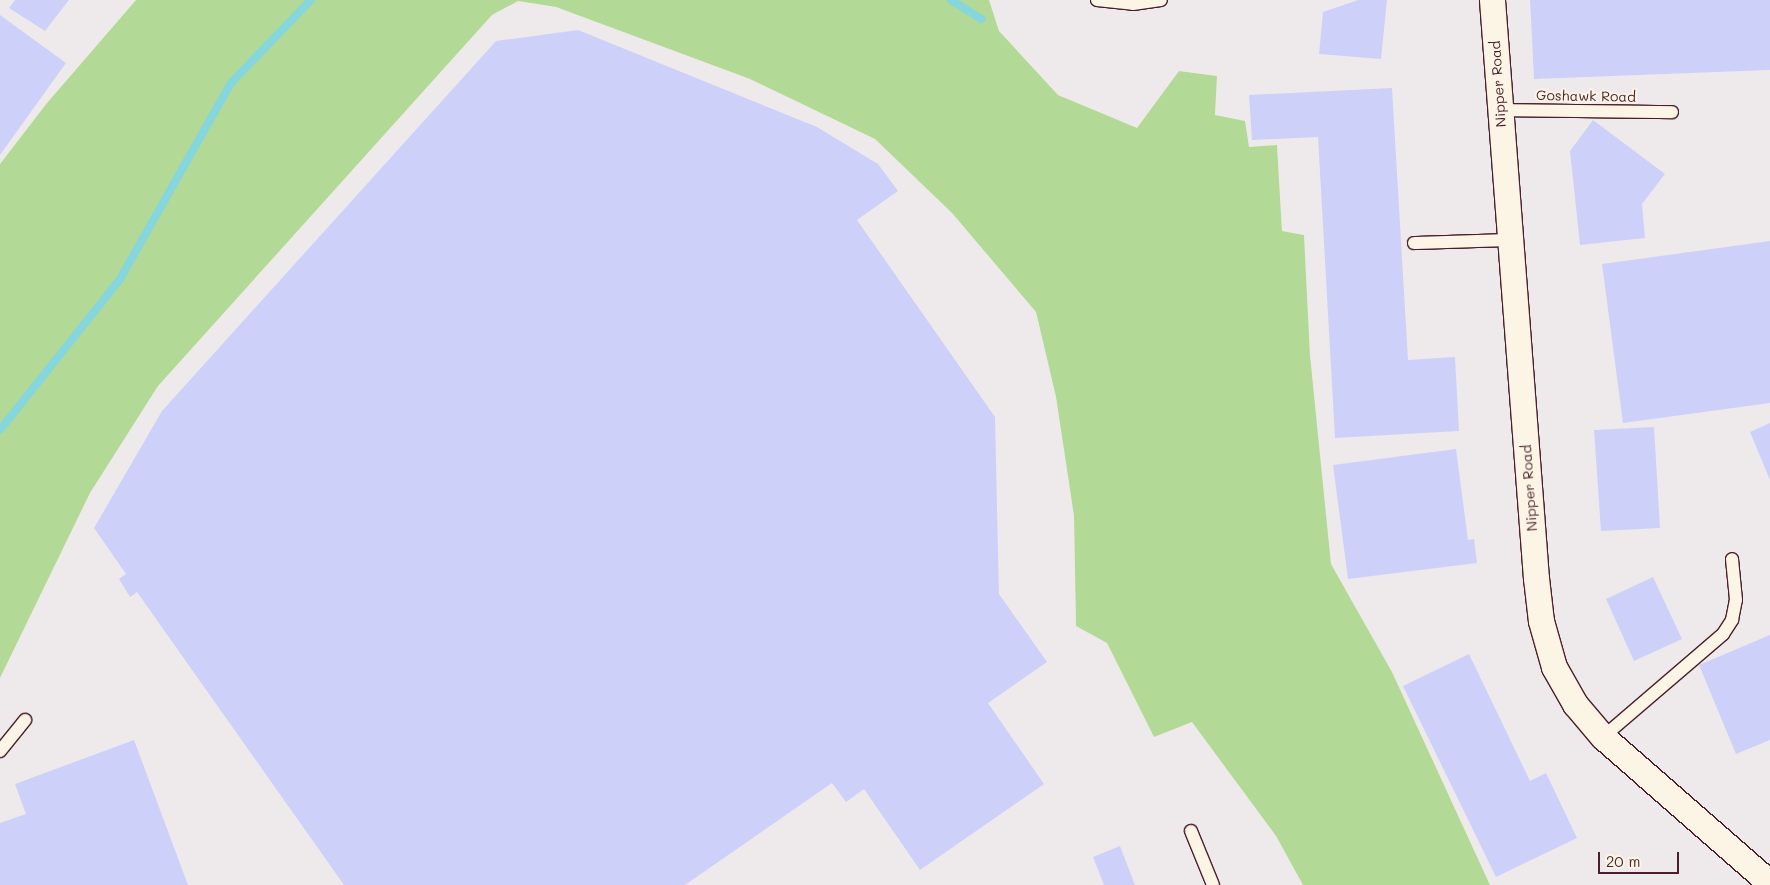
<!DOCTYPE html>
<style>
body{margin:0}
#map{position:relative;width:1770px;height:885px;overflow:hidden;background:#fcf5e5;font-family:Mali,sans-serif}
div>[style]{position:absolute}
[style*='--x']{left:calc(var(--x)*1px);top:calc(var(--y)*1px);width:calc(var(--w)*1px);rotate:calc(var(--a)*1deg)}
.built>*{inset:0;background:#eeeaeb}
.green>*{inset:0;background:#b2d995}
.stream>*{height:8px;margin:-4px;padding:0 4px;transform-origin:4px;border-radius:4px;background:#85d6dd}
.building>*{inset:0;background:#cdd1f9}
.roads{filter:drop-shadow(1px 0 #4a1f2b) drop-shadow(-1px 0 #4a1f2b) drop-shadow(0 1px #4a1f2b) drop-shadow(0 -1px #4a1f2b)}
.service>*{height:12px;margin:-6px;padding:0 6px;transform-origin:6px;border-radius:6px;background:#fcf5e5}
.minor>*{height:25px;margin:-12.5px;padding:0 12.5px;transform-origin:12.5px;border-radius:12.5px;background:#fcf5e5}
span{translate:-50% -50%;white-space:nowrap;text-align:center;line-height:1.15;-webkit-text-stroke:4px #fcf5e5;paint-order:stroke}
.street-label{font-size:14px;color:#4a1f2b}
.scale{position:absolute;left:1598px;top:852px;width:81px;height:22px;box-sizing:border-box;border:2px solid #4a1f2b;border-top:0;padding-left:6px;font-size:15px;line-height:18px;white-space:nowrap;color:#4a1f2b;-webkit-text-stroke:4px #fcf5e5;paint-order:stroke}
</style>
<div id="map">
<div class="built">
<i style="clip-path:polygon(0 0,136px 0,47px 103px,0 164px)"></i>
<i style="clip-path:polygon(989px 0,1770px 0,1770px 885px,1490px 885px,1392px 672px,1331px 564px,1310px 355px,1304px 235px,1282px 231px,1277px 145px,1249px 147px,1215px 115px,1217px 76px,1179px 71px,1137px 129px,1058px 95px,999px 31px)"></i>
<i style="clip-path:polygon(518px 1px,556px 7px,750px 79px,875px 139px,952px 213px,1036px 312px,1056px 397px,1074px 516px,1076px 626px,1107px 642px,1154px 737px,1192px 721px,1276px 836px,1303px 885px,0 885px,0 678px,90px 493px,158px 386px,492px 15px)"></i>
</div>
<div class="green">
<i style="clip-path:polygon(136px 0,989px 0,999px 31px,1058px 95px,1137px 128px,1179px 71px,1217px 76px,1215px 115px,1245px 121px,1249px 147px,1277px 145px,1282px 231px,1304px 235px,1310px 355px,1331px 564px,1392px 672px,1490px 885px,1303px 885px,1276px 836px,1192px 722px,1154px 737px,1107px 643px,1076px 626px,1074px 516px,1056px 397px,1036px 312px,952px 213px,875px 139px,750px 79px,556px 7px,518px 1px,492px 15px,158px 386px,90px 493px,0 678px,0 164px,47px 103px)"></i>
</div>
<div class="stream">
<i style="--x:951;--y:0;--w:36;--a:32"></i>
<i style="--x:0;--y:430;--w:193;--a:-51.5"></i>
<i style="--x:120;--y:279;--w:225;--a:-60.5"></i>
<i style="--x:231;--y:83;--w:115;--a:-46.1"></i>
</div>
<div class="building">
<i style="clip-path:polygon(15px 0,69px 0,45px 31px,9px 8px)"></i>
<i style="clip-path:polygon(1358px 0,1387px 0,1381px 59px,1319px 54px,1323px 12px)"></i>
<i style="clip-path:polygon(1530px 0,1770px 0,1770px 70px,1534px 79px)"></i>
<i style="clip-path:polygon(0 15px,66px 63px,0 155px)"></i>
<i style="clip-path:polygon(578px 30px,817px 127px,878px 164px,898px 191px,857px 220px,995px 417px,999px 594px,1047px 662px,988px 703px,1044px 784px,920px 870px,864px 789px,846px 802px,832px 783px,685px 885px,344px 885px,137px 592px,130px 597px,119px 579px,126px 574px,94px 528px,162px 411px,496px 41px)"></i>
<i style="clip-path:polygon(1392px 88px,1408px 360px,1455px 357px,1459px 431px,1335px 438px,1318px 137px,1252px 140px,1249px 95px)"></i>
<i style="clip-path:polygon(1593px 120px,1665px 174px,1642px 204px,1645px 238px,1580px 245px,1570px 151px)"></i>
<i style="clip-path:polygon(1770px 241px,1770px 403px,1623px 423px,1602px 264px)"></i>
<i style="clip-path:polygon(1770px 423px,1770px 480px,1750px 432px)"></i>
<i style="clip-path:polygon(1654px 427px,1660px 528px,1601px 531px,1594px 430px)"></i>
<i style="clip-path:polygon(1456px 449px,1468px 540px,1474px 539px,1477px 563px,1348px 579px,1333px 465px)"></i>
<i style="clip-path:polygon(1653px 577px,1682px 639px,1634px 661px,1606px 599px)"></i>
<i style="clip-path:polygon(1770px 635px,1770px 740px,1736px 754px,1699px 665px)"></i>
<i style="clip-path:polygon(1469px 654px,1530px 781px,1546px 773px,1577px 838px,1496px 877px,1403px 686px)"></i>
<i style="clip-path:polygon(134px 740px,188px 885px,0 885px,0 823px,26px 814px,15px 784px)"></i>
<i style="clip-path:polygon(1120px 846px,1135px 885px,1104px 885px,1093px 857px)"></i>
</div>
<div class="roads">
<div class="service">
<i style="--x:1097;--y:0;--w:36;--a:6"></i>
<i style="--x:1133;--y:4;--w:28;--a:-8"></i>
<i style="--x:1500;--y:110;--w:172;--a:0.7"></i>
<i style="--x:1414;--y:243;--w:96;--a:-1.8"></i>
<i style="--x:1603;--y:737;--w:158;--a:-40.6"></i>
<i style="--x:1723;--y:634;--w:17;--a:-57"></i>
<i style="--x:1732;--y:620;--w:20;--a:-79"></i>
<i style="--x:1736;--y:600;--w:41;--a:-95.6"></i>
<i style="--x:0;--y:751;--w:40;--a:-51"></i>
<i style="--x:1191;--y:831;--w:58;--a:67.8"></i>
</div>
<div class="minor">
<i style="--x:1492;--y:0;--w:580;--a:85.65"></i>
<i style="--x:1536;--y:578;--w:43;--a:83.4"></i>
<i style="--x:1541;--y:621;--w:48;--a:74.2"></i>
<i style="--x:1554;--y:667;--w:43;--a:60.4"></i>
<i style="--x:1575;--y:704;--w:43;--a:49.7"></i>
<i style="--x:1603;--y:737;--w:222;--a:41.2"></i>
</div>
</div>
<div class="street-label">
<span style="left:1498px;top:84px;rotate:-94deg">Nipper Road</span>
<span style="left:1586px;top:96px;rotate:1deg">Goshawk Road</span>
<span style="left:1529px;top:488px;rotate:-94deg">Nipper Road</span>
</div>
<div class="scale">20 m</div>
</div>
